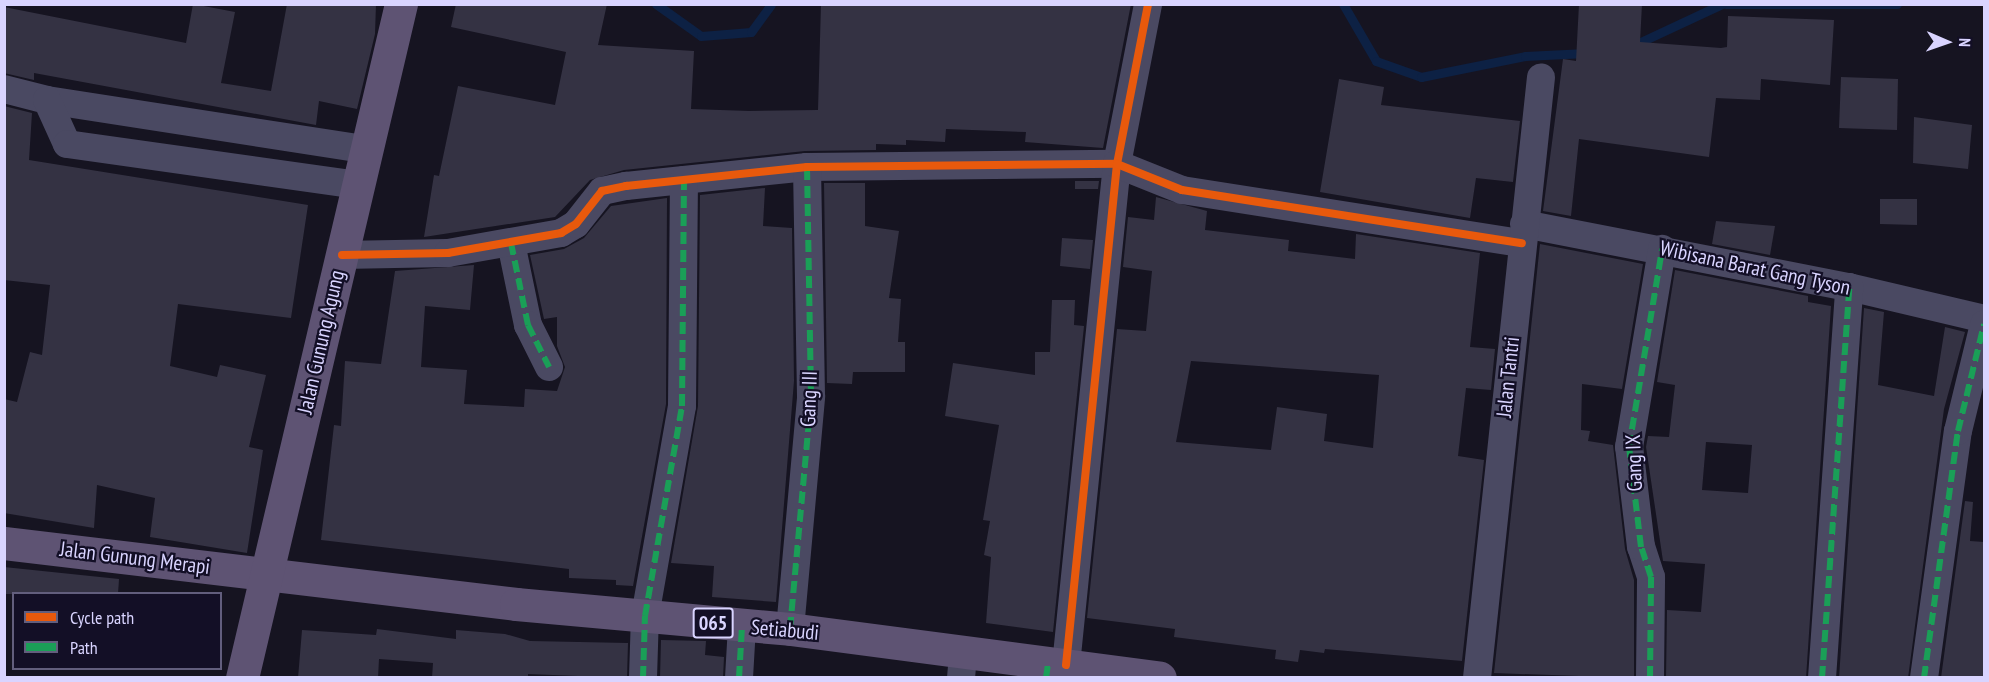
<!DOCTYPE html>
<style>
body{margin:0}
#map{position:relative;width:1989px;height:682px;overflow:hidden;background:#161421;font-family:"PT Sans Narrow",sans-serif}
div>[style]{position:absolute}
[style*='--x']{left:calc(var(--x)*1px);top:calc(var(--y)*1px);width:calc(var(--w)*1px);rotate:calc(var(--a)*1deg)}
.stream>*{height:9px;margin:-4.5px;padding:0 4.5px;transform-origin:4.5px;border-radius:4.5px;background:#0d2144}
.building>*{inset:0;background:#343243}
.minor>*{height:28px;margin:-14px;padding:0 14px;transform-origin:14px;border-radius:14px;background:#4a4962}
.major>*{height:33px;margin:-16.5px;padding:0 16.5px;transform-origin:16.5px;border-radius:16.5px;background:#5e5373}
.quiet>*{height:6px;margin-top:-3px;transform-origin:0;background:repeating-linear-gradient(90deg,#1a9f57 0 12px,transparent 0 18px)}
.cycleway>*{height:8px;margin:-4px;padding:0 4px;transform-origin:4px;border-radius:4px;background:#e8590c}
span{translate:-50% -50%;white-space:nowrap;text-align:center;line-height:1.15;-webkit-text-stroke:4.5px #130f26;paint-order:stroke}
.shield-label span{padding:2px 4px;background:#130f26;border:2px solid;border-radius:4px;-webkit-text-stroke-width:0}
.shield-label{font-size:20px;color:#d9d4ff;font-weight:700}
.street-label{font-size:21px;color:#d9d4ff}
.frame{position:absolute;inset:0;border:6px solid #d9d4ff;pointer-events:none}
.legend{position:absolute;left:12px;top:592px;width:210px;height:78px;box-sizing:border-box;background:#130f26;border:2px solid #625e7d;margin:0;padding:8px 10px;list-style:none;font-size:18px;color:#d9d4ff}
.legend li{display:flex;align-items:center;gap:12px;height:30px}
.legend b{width:30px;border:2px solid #625e7d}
.north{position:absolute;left:1917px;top:12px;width:60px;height:60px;-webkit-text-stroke:4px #130f26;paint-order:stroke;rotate:92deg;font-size:16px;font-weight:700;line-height:24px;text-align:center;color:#d9d4ff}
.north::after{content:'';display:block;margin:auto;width:21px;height:27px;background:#d9d4ff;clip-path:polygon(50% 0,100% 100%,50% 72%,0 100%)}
</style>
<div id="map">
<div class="stream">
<i style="--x:656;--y:4;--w:55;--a:35.4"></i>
<i style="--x:701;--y:36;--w:50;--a:-4.6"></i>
<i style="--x:751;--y:32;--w:34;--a:-54"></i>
<i style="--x:1343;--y:4;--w:66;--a:59.9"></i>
<i style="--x:1376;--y:61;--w:48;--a:19.6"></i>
<i style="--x:1421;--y:77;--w:106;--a:-11.4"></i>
<i style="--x:1525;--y:56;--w:61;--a:-2.8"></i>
<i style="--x:1726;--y:4;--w:171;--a:0"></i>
<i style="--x:1632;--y:46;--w:99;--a:-25"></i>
</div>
<div class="building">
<i style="clip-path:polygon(193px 4px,235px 12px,221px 83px,271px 91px,287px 4px,376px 4px,375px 34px,357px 109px,319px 101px,316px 125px,34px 73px,34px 80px,4px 73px,4px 7px,186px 43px)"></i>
<i style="clip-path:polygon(456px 4px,607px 4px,598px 45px,694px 51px,691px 109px,749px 111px,818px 110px,821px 4px,1131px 4px,1103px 148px,1025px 142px,1026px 132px,946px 129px,945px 142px,906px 140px,906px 145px,876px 144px,876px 150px,805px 151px,624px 170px,590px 180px,555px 217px,424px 237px,434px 175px,439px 176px,458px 86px,555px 105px,566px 52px,451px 27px)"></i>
<i style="clip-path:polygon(1579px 4px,1642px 4px,1640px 42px,1721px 48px,1727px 47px,1728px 16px,1834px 20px,1830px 85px,1761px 79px,1760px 100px,1716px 98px,1709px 157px,1579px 139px,1571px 216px,1543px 211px,1563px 59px,1576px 61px)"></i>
<i style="clip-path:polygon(1841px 77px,1898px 79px,1897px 130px,1839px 128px)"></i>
<i style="clip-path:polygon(1339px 79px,1384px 87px,1381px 105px,1520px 121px,1513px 182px,1476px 178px,1470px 218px,1320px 192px)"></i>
<i style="clip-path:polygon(4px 106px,32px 113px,29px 160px,308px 205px,291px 318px,178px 304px,170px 366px,217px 377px,220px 365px,266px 375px,249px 447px,263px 450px,247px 553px,150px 537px,155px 498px,97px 485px,94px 528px,4px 513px,4px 399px,17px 402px,30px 352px,42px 355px,50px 285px,4px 280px)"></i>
<i style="clip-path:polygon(1914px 117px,1972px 125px,1968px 169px,1913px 163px)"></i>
<i style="clip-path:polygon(1075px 181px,1099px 181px,1098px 189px,1075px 189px)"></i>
<i style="clip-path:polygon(824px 183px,865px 183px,865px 226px,899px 231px,889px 298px,901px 299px,898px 342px,905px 342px,905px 372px,853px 372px,852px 384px,827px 383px)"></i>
<i style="clip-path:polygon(765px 188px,763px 226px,792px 228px,794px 381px,776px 602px,712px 597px,714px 566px,671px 563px,698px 406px,700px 195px)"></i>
<i style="clip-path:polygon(evenodd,1156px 197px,1207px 211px,1205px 230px,1289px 240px,1288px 251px,1355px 259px,1356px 234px,1480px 253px,1470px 347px,1495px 349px,1491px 390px,1466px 388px,1458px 456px,1484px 460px,1462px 661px,1325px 649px,1324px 653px,1300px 650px,1298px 662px,1275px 659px,1276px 650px,1174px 637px,1175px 629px,1087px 618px,1117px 329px,1146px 331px,1152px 271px,1123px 267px,1128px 217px,1154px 220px,1156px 197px,1191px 361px,1379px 375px,1373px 448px,1324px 441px,1327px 414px,1277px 407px,1271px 450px,1176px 442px,1191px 361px)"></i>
<i style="clip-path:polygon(667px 198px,666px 404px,633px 586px,616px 585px,616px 580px,569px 578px,569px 569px,321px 540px,334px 425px,341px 426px,345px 361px,381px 364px,395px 271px,474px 265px,470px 310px,425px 306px,421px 367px,467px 370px,464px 404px,524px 407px,525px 389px,557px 391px,565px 367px,557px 346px,557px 317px,544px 319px,530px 255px,564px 249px,584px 238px,611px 206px)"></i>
<i style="clip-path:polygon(1880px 199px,1917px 199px,1917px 225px,1880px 224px)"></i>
<i style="clip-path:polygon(1716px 221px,1775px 226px,1770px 255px,1712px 244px)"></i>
<i style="clip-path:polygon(1062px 238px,1093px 240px,1090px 269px,1060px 266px)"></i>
<i style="clip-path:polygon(1540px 244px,1643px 264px,1622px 389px,1582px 384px,1581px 430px,1590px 431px,1588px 441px,1613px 445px,1625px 549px,1634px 580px,1634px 678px,1494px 673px)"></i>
<i style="clip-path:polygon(evenodd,1675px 270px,1808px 296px,1808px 302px,1831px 306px,1806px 678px,1666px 678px,1667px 610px,1701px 612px,1705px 564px,1663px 561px,1646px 447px,1648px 436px,1669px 437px,1675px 385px,1657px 382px,1675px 270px,1706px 442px,1752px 445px,1748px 493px,1702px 490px,1706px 442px)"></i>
<i style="clip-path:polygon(1052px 300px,1075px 300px,1074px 325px,1084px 326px,1053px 632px,986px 623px,991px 557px,984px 555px,990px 521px,983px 520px,999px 425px,945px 416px,953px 363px,1035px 375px,1035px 352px,1050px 352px)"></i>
<i style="clip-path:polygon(1864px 308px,1884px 312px,1878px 385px,1934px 396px,1945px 327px,1965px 332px,1944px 409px,1908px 678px,1839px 678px)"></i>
<i style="clip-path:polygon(1965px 501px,1973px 502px,1970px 541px,1984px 542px,1984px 678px,1941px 678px)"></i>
<i style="clip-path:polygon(4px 567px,119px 579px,118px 594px,4px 594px)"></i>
<i style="clip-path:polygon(377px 629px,456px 639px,456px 630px,505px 634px,530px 641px,628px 643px,627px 678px,528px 674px,528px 678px,432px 678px,433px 663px,379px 659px,378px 678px,298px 678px,302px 630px,376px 635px)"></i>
<i style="clip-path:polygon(661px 640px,706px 641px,705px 655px,724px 657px,723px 678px,660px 678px)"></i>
</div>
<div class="minor">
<i style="--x:4;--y:89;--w:44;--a:14.3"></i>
<i style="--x:47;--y:100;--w:321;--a:8.8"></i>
<i style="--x:47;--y:100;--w:48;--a:65.6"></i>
<i style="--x:67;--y:144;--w:293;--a:8"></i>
<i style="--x:1524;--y:224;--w:331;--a:11"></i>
<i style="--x:1849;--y:287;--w:139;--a:13.3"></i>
<i style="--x:511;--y:243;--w:84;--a:78.3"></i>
<i style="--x:528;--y:325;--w:47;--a:63.4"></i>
<i style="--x:342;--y:255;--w:106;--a:-1.1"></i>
<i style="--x:448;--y:253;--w:115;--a:-10"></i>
<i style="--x:561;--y:233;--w:17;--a:-31"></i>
<i style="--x:576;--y:224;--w:42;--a:-51.8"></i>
<i style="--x:602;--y:191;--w:25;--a:-12"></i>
<i style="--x:626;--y:186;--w:182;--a:-6"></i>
<i style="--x:807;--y:167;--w:310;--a:-0.6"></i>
<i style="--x:1117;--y:164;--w:163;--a:-79"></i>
<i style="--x:790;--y:629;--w:234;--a:-84.8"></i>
<i style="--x:811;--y:396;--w:229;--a:-91"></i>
<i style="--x:1066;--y:665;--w:504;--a:-84.19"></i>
<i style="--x:1117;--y:164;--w:70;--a:21.8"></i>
<i style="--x:1182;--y:190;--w:344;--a:8.9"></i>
<i style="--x:643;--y:678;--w:62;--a:-88.2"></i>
<i style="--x:645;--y:616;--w:213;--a:-80"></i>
<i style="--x:682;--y:406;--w:226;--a:-89.5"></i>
<i style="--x:739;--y:678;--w:52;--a:-86.7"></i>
<i style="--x:961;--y:678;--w:25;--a:-85"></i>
<i style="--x:1477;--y:678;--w:604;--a:-83.92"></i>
<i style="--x:1650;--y:678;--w:101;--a:-89.4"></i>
<i style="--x:1651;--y:577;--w:32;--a:-108"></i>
<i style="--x:1641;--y:547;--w:101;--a:-96.8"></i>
<i style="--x:1629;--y:447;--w:201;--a:-80.5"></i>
<i style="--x:1822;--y:678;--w:392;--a:-86"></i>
<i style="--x:1924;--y:678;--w:249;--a:-82.2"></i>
<i style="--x:1958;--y:431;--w:110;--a:-76.3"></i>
</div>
<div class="major">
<i style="--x:4;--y:543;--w:516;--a:6.79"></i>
<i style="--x:516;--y:604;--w:275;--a:5.2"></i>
<i style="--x:790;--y:629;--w:373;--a:7.5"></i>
<i style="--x:242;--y:678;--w:693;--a:-76.73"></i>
</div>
<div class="quiet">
<i style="--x:511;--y:243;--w:84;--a:78.3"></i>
<i style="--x:528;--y:325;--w:47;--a:63.4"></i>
<i style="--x:790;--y:629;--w:234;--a:-84.8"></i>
<i style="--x:811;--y:396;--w:229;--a:-91"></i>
<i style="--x:643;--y:678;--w:62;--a:-88.2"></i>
<i style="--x:645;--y:616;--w:213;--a:-80"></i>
<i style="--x:682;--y:406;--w:226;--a:-89.5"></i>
<i style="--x:739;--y:678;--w:52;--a:-86.7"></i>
<i style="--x:1046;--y:678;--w:15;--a:-82"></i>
<i style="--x:1650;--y:678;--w:101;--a:-89.4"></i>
<i style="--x:1651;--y:577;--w:32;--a:-108"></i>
<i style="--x:1641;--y:547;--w:101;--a:-96.8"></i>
<i style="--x:1629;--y:447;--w:201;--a:-80.5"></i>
<i style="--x:1822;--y:678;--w:392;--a:-86"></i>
<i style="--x:1924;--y:678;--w:249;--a:-82.2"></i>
<i style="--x:1958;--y:431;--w:110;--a:-76.3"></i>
</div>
<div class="cycleway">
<i style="--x:342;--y:255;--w:106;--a:-1.1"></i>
<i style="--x:448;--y:253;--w:115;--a:-10"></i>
<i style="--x:561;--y:233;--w:17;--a:-31"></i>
<i style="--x:576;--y:224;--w:42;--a:-51.8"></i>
<i style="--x:602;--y:191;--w:25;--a:-12"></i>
<i style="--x:626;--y:186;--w:182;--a:-6"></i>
<i style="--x:807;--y:167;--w:310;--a:-0.6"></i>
<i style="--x:1117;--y:164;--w:163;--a:-79"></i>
<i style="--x:1066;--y:665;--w:504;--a:-84.19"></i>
<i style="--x:1117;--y:164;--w:70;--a:21.8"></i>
<i style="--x:1182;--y:190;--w:344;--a:8.9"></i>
</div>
<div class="shield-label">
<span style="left:713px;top:623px">065</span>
</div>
<div class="street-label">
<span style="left:1755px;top:268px;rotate:12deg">Wibisana Barat Gang Tyson</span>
<span style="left:321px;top:342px;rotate:-77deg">Jalan Gunung Agung</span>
<span style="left:1508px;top:377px;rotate:-84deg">Jalan Tantri</span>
<span style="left:809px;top:399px;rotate:-88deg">Gang III</span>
<span style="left:1634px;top:463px;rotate:-92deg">Gang IX</span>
<span style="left:135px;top:558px;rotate:7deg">Jalan Gunung Merapi</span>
<span style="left:785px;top:630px;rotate:5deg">Setiabudi</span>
</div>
<div class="frame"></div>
<ul class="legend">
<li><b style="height:8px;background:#e8590c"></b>Cycle path</li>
<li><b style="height:8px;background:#1a9f57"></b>Path</li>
</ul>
<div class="north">N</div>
</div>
